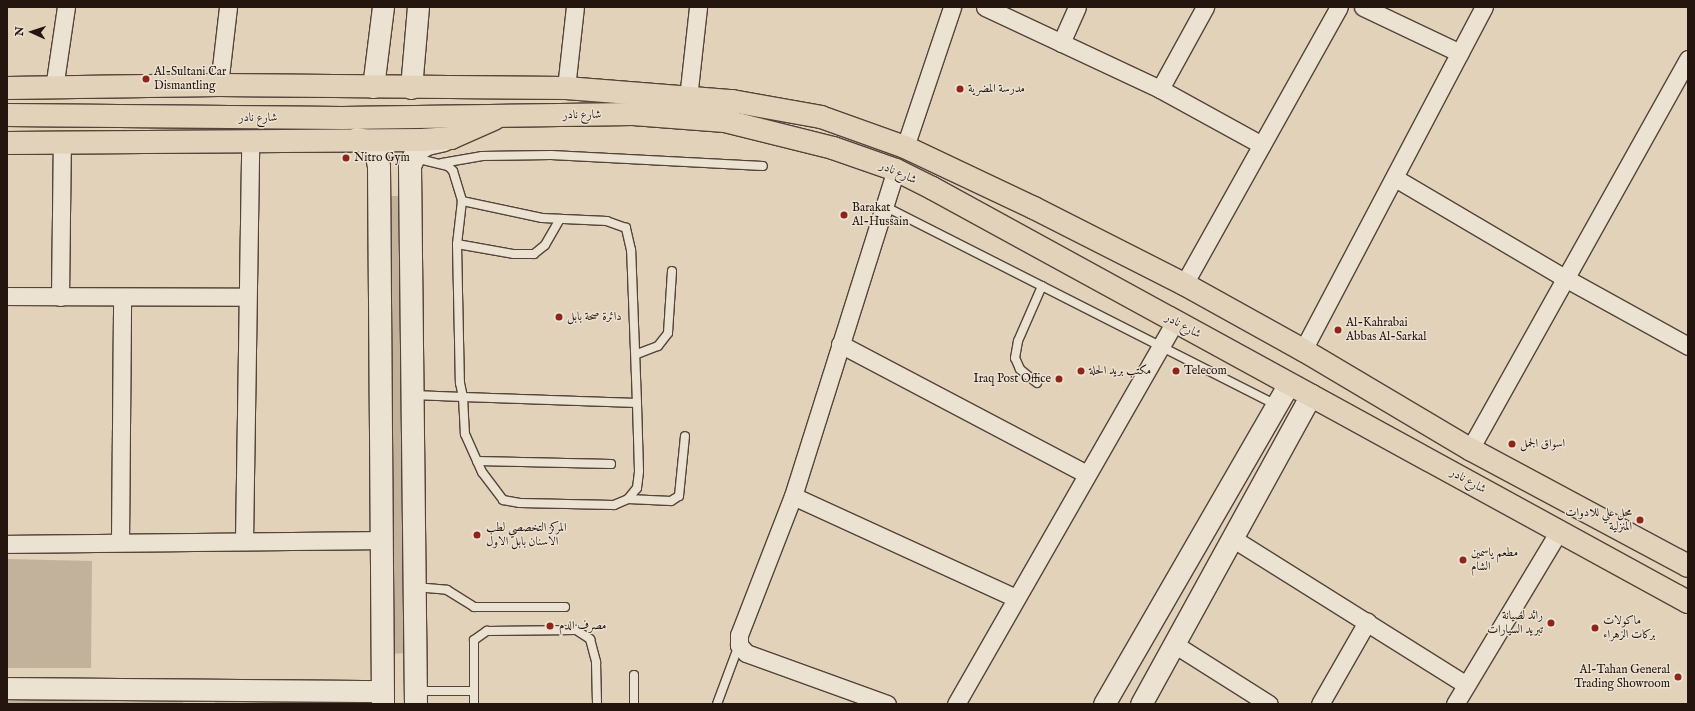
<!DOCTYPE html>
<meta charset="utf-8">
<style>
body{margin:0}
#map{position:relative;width:1695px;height:711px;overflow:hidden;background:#e2d2b9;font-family:"IM FELL English",Amiri,serif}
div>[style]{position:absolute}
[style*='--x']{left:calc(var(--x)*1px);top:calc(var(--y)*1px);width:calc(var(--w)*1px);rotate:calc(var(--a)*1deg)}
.green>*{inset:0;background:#c2b29c}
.roads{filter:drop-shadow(1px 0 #54443a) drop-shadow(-1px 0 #54443a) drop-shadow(0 1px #54443a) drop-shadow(0 -1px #54443a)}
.service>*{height:8px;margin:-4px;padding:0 4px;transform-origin:4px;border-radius:4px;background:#ece2d2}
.minor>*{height:17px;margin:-8.5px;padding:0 8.5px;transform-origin:8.5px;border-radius:8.5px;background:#ece2d2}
.tertiary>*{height:21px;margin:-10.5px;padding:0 10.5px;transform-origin:10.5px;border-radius:10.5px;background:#ece2d2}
.secondary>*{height:22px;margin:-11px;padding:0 11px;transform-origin:11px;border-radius:11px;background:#ece2d2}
.primary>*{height:22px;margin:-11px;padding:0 11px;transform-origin:11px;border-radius:11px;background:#e2d2b9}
.dots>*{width:11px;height:11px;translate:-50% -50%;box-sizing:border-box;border:2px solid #ece2d2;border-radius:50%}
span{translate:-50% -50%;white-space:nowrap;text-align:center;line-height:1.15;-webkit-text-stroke:3px #ece2d2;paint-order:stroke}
.poi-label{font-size:12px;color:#24150f}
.left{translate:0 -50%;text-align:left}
.right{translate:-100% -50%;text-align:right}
.street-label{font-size:12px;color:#24150f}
.frame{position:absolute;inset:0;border:8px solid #24150f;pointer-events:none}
.north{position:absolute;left:12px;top:12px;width:40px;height:40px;-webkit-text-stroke:3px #ece2d2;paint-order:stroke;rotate:273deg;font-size:11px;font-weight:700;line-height:16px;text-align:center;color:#24150f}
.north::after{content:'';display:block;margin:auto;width:14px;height:18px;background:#24150f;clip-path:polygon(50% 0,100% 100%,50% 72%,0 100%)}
</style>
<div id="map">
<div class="green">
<i style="clip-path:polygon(390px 196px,406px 196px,407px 653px,391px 654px)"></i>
<i style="clip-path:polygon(7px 559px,92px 561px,91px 668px,7px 668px)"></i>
<i style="clip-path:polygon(7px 695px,183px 695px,183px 704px,7px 704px)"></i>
<i style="clip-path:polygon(215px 696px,371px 697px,371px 704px,215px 704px)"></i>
</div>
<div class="roads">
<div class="service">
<i style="--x:415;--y:158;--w:34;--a:14"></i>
<i style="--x:448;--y:166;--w:7;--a:45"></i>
<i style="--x:453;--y:171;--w:31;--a:73"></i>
<i style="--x:462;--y:201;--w:43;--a:96.6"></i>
<i style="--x:457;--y:244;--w:139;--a:88.8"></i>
<i style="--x:460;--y:383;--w:14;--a:78"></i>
<i style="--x:463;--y:397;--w:174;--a:2"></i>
<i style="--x:637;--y:403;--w:153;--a:-92.2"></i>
<i style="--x:631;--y:250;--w:23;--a:-103"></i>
<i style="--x:626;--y:228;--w:20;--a:-160"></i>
<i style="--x:607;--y:221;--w:65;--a:-177.4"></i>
<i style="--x:542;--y:218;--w:82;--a:-168"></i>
<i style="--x:442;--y:163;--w:41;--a:-9.9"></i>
<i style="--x:482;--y:156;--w:69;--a:-0.8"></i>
<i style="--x:551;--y:155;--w:212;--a:3"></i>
<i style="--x:884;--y:206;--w:438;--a:26.9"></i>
<i style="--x:457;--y:244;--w:58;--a:10"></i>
<i style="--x:514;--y:254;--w:20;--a:0"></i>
<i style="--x:534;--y:254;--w:14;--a:-39"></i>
<i style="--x:545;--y:245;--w:30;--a:-60"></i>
<i style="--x:637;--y:354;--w:22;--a:-21"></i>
<i style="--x:658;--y:346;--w:16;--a:-52"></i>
<i style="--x:668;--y:333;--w:62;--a:-86.3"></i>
<i style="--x:1037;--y:383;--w:22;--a:-141"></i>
<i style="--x:1020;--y:369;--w:12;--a:-114"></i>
<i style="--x:1015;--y:358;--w:17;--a:-80"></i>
<i style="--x:1018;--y:341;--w:60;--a:-66.4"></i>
<i style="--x:413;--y:395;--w:50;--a:2.3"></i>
<i style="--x:463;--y:397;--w:37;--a:87"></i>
<i style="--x:465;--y:434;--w:42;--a:65.9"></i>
<i style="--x:482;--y:472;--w:35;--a:53"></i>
<i style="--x:503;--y:500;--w:17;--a:10"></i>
<i style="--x:520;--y:503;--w:94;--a:1.2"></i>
<i style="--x:614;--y:505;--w:15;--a:-23"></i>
<i style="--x:628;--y:499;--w:14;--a:-51"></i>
<i style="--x:637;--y:488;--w:17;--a:-83"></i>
<i style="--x:639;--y:471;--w:68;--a:-91.7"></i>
<i style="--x:477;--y:461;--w:134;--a:1.3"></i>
<i style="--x:628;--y:499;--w:43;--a:2.7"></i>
<i style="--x:671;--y:501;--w:9;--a:-32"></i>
<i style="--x:679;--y:496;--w:60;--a:-84.3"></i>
<i style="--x:415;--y:587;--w:32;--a:5"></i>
<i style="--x:447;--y:590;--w:32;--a:32"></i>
<i style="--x:474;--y:607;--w:91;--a:0"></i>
<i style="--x:417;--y:691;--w:57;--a:0"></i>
<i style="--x:474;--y:704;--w:64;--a:-90"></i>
<i style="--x:474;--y:640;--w:16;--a:-35"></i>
<i style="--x:487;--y:631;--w:89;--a:-0.6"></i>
<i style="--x:576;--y:630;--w:17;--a:33"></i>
<i style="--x:590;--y:639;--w:24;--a:75"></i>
<i style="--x:596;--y:662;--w:42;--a:88.6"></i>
<i style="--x:634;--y:704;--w:29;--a:-90"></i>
<i style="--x:717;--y:704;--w:63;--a:-69.6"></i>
</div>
<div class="minor">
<i style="--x:985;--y:7;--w:193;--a:25.1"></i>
<i style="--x:1160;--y:89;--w:116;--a:28.8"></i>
<i style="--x:1363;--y:7;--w:107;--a:25.4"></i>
<i style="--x:1061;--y:43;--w:39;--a:-66"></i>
<i style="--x:219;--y:85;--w:79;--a:-83.4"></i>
<i style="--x:54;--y:88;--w:82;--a:-81.6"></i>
<i style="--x:566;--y:88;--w:81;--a:-83.7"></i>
<i style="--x:1160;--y:89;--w:94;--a:-61.2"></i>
<i style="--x:688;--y:98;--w:92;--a:-83.7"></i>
<i style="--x:905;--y:147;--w:148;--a:-71.4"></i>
<i style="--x:1395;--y:178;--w:197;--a:30.5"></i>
<i style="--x:1565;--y:278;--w:141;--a:28.9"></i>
<i style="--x:1184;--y:284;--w:317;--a:-60.8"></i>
<i style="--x:7;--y:296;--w:240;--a:0.2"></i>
<i style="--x:60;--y:297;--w:155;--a:-89.3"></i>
<i style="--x:840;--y:344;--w:279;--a:27.8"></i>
<i style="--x:1303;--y:350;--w:388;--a:-62.2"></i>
<i style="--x:1470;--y:449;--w:447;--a:-60.8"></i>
<i style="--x:793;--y:496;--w:245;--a:24.6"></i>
<i style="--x:1232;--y:538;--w:276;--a:32.1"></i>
<i style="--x:120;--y:541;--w:244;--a:-89.5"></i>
<i style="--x:244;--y:541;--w:402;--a:-89.1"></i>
<i style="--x:7;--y:544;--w:374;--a:-0.6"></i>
<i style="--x:1174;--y:644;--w:112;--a:32.3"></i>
<i style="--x:887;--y:704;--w:150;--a:-160.1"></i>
<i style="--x:746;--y:653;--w:11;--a:-131"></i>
<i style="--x:739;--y:645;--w:10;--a:-90"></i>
<i style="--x:739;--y:635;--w:149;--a:-68.8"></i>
<i style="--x:793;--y:496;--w:342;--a:-72.5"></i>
<i style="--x:956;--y:704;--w:441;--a:-60.2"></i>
<i style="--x:1320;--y:704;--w:95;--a:-60.2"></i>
<i style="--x:1455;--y:704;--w:202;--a:-59"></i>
</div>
<div class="tertiary">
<i style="--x:373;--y:87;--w:81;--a:-82.9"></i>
<i style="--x:411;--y:88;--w:81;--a:-85.1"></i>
<i style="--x:7;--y:688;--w:375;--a:0.5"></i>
<i style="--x:1104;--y:704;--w:370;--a:-60"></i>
<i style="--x:1141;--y:704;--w:353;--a:-61.2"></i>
</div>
<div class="secondary">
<i style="--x:357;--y:139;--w:15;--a:11"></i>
<i style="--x:372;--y:142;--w:5;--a:53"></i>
<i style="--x:375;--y:146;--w:21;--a:79"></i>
<i style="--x:379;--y:167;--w:537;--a:89.57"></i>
<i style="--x:416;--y:704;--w:538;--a:-90.64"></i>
<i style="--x:410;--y:166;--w:17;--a:-66"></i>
<i style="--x:417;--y:150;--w:12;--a:-31"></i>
<i style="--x:427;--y:144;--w:17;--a:-13"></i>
</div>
<div class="primary">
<i style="--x:7;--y:88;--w:212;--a:-0.8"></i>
<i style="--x:219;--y:85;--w:347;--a:0.5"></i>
<i style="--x:566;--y:88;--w:167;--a:4.5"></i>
<i style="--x:732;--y:101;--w:90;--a:10.2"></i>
<i style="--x:821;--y:117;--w:89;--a:19.7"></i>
<i style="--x:905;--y:147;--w:143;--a:25.3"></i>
<i style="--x:1034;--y:208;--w:168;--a:26.9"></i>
<i style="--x:1184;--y:284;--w:136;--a:29"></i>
<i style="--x:1303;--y:350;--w:194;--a:30.7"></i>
<i style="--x:1470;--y:449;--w:247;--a:28.2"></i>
<i style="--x:7;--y:115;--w:335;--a:0.5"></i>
<i style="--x:342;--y:118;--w:291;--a:-0.8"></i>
<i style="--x:633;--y:114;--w:92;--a:4.4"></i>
<i style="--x:725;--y:121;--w:111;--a:14"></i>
<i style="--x:833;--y:148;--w:67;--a:19.2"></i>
<i style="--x:896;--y:170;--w:40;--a:26.6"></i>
<i style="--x:932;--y:188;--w:862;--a:28.71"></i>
<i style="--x:7;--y:143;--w:415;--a:-0.4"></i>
<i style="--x:422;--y:140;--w:29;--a:-4"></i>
<i style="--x:451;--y:138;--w:47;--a:-23.8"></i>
</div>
</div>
<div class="dots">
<i style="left:146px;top:79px;background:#8f2418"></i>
<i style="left:960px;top:89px;background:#8f2418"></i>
<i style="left:346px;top:158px;background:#8f2418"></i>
<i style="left:844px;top:215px;background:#8f2418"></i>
<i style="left:559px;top:317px;background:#8f2418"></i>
<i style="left:1338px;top:330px;background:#8f2418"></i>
<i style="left:1081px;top:371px;background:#8f2418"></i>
<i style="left:1176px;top:371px;background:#8f2418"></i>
<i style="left:1059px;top:379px;background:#8f2418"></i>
<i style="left:1512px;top:444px;background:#8f2418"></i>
<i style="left:1640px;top:520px;background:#8f2418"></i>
<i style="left:477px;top:535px;background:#8f2418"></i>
<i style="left:1463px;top:560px;background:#8f2418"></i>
<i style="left:1551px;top:623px;background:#8f2418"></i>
<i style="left:550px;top:626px;background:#8f2418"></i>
<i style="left:1595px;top:628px;background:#8f2418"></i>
<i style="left:1678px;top:677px;background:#8f2418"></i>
</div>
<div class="poi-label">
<span class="left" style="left:154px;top:79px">Al-Sultani Car<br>Dismantling</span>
<span class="left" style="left:968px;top:89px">مدرسة المضرية</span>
<span class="left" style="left:354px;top:158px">Nitro Gym</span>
<span class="left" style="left:852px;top:215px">Barakat<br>Al-Hussain</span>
<span class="left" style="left:567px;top:317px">دائرة صحة بابل</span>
<span class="left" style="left:1346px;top:330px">Al-Kahrabai<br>Abbas Al-Sarkal</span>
<span class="left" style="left:1089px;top:371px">مكتب بريد الحلة</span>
<span class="left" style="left:1184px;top:371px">Telecom</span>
<span class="right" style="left:1051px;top:379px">Iraq Post Office</span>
<span class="left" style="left:1520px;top:444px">اسواق الجمل</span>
<span class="right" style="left:1632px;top:520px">محل علي للادوات<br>المنزلية</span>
<span class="left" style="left:486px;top:535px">المركز التخصصي لطب<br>الاسنان بابل الاول</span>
<span class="left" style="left:1471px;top:560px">مطعم ياسمين<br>الشام</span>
<span class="right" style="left:1543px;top:623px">رائد لصيانة<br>تبريد السيارات</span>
<span class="left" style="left:1603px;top:628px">ماكولات<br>بركات الزهراء</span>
<span class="left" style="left:559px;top:626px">مصرف الدم</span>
<span class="right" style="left:1670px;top:677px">Al-Tahan General<br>Trading Showroom</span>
</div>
<div class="street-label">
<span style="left:582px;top:115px;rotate:-1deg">شارع نادر</span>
<span style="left:258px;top:118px">شارع نادر</span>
<span style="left:898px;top:173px;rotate:24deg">شارع نادر</span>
<span style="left:1183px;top:326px;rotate:29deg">شارع نادر</span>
<span style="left:1468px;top:481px;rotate:29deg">شارع نادر</span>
</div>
<div class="frame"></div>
<div class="north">N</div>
</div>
